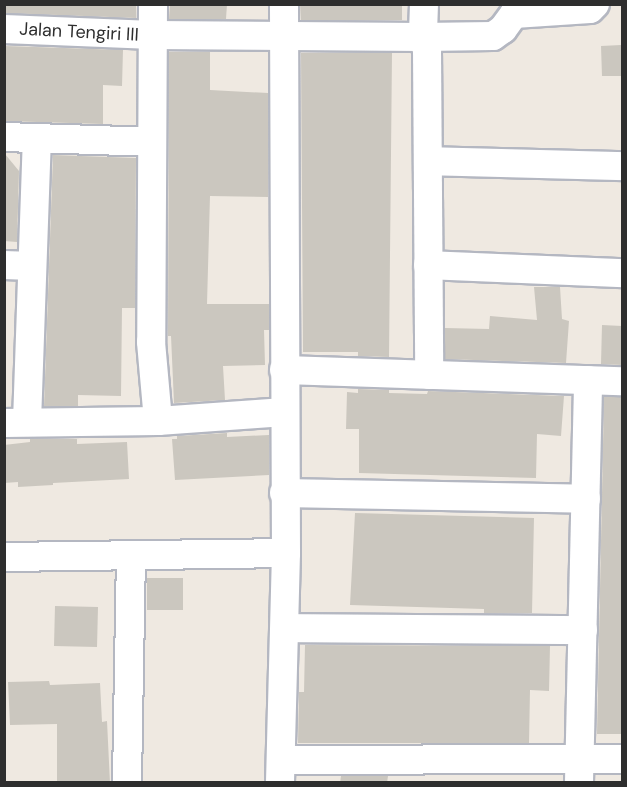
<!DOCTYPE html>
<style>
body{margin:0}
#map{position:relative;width:627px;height:787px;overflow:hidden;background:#efe9e1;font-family:"DM Sans",sans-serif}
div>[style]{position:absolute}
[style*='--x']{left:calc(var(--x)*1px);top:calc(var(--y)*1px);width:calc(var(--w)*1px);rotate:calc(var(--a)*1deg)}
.building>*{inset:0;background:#cbc7bf}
.roads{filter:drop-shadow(2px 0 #b4b7c1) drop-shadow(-2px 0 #b4b7c1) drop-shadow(0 2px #b4b7c1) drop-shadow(0 -2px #b4b7c1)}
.minor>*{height:28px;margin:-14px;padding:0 14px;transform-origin:14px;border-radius:14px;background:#fff}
span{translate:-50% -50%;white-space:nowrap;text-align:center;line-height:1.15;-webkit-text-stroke:5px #fff;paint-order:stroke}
.street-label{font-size:18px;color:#2e2e2e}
.frame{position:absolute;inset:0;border:6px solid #2e2e2e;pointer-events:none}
</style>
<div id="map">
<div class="building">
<i style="clip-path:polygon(6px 4px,136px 4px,136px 18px,6px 13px)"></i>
<i style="clip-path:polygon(170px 4px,227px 4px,226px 19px,169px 19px)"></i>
<i style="clip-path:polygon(300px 4px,402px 4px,402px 20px,301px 20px)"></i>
<i style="clip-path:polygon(621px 45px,622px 76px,602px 76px,601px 46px)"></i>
<i style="clip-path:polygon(5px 46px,123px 50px,122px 86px,103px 85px,103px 124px,4px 121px)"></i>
<i style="clip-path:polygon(169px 52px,210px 52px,210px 90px,268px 93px,268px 197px,210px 196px,207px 304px,269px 304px,269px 330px,264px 330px,265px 365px,223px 366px,225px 400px,174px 403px,171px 336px,168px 336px)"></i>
<i style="clip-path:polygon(301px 53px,392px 53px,389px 357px,358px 356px,358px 352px,303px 352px)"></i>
<i style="clip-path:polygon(5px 154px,19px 171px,17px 242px,4px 241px)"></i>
<i style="clip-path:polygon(53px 155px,136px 158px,135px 308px,122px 308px,121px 396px,78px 395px,78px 406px,44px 406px)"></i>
<i style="clip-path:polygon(534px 287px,560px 287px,562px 319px,569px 321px,566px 363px,445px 359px,445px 328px,489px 329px,490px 316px,537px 320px)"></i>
<i style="clip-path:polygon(602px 325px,622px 326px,622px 365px,601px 364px)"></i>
<i style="clip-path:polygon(358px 389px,389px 390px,389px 393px,427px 394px,428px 391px,564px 396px,561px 436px,537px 434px,536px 478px,359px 473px,359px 429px,346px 429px,347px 392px,358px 393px)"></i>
<i style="clip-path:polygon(604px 397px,622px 397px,622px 734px,597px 734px)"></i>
<i style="clip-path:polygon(227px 433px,227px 437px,269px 435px,269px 475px,175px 480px,172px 439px,177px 439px,177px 436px)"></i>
<i style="clip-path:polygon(30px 439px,77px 439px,77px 444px,127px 442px,129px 479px,53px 483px,53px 485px,18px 487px,18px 482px,4px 483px,4px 445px,30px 442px)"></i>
<i style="clip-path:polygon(355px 513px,534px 518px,532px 613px,484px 613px,484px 609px,350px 605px)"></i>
<i style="clip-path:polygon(147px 578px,183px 578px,183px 610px,147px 610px)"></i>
<i style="clip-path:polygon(55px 606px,98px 607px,97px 647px,54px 646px)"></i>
<i style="clip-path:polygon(305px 645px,550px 646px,549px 691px,530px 690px,529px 743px,298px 743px,299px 692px,304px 692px)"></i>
<i style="clip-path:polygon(49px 681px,50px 685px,100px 683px,102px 722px,107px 721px,110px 783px,57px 783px,57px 724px,10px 725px,8px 682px)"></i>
<i style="clip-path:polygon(341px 776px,388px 776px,387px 783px,340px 783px)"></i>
</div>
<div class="roads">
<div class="minor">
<i style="--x:153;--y:4;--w:338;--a:90.3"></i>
<i style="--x:151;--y:342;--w:79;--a:84.9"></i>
<i style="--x:424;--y:4;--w:33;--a:92"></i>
<i style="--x:423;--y:37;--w:70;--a:-0.8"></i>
<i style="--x:493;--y:36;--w:12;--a:-35"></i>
<i style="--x:503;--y:29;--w:19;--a:-54"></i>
<i style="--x:514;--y:14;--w:76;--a:-3.8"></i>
<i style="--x:590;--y:9;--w:7;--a:-45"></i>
<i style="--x:4;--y:29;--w:149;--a:2.3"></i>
<i style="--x:153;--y:35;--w:270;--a:0.4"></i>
<i style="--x:423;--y:37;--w:14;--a:73"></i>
<i style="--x:427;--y:50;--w:325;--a:89.6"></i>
<i style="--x:4;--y:137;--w:148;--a:1.9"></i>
<i style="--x:428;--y:161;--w:194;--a:1.5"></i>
<i style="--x:4;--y:265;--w:28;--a:2"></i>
<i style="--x:428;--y:265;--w:194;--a:2.4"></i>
<i style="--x:284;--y:370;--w:338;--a:1.9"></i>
<i style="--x:27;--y:422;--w:284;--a:-88"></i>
<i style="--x:4;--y:423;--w:154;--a:-0.7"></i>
<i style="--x:158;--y:421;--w:127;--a:-4.1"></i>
<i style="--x:284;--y:493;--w:302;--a:1.1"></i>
<i style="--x:4;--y:557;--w:282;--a:-0.8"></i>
<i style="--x:285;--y:628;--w:298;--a:0.4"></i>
<i style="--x:281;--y:760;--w:341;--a:-0.2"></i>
<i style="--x:127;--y:782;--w:227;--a:-89"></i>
<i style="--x:280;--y:782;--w:229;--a:-88.5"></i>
<i style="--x:286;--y:553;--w:549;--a:-90.21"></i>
<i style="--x:579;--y:782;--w:402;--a:-88.7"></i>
</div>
</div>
<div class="street-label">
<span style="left:79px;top:32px;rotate:3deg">Jalan Tengiri III</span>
</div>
<div class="frame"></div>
</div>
